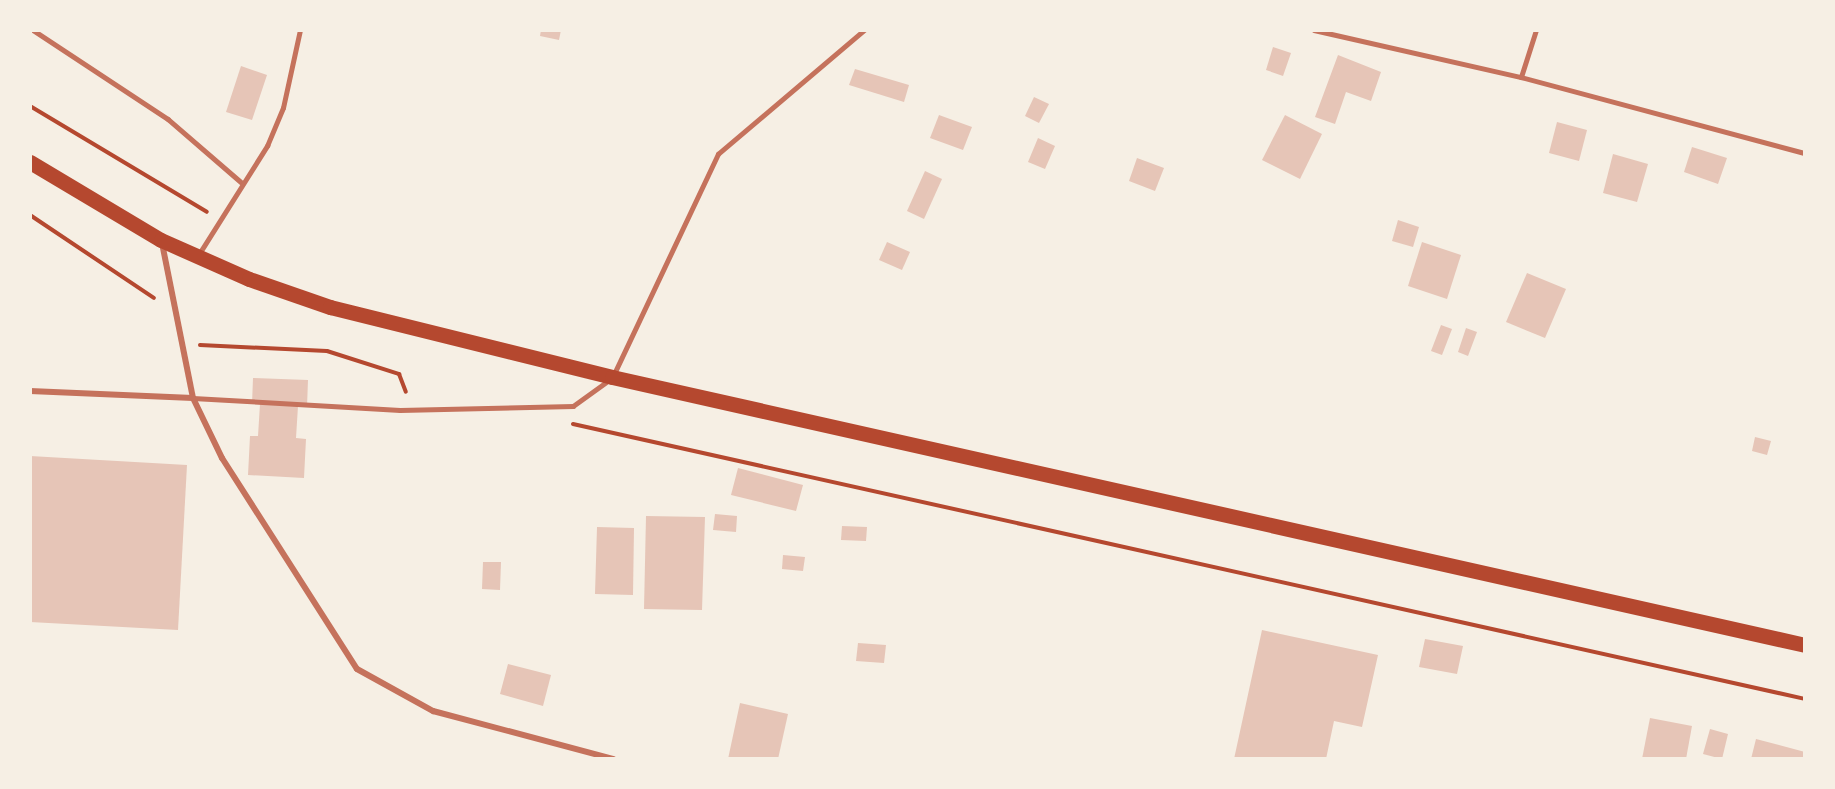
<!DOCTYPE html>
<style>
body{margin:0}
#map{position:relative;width:1835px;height:789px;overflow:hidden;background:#f6efe4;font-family:Literata,serif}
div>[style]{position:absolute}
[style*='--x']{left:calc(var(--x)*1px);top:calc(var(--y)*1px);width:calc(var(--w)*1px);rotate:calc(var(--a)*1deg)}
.building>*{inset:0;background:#e6c5b7}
.path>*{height:4px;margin:-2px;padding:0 2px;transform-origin:2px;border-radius:2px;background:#b5482f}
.service>*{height:4.5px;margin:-2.25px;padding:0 2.25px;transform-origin:2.25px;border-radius:2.25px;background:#c5725c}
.minor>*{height:6px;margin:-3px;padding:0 3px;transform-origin:3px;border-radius:3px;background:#c5725c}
.primary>*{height:15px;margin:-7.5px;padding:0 7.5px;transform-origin:7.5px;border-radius:7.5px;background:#b5482f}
span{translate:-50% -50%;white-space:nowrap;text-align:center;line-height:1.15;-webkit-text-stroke:4.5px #f6efe4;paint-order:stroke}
.frame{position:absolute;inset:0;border:32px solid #f6efe4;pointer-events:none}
</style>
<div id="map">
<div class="building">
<i style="clip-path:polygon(541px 30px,561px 30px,559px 40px,540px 36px)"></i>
<i style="clip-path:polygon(1273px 47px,1291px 53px,1283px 76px,1266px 70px)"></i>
<i style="clip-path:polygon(1338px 55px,1381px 72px,1371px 101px,1346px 92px,1335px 124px,1315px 117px)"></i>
<i style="clip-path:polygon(241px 66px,267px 75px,252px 120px,226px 112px)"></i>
<i style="clip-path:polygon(855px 69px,909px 85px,904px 102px,849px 85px)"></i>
<i style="clip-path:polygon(1034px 97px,1049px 104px,1039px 123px,1025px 116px)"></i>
<i style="clip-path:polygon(939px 115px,972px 127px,963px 150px,930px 138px)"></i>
<i style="clip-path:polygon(1285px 115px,1322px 134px,1300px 179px,1262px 160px)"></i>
<i style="clip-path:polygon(1557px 122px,1587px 130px,1579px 161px,1549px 153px)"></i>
<i style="clip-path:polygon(1038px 138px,1055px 146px,1045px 169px,1028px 162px)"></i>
<i style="clip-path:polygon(1692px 147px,1727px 158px,1718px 184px,1684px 172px)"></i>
<i style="clip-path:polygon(1613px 154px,1648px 164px,1637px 202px,1603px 193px)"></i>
<i style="clip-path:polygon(1137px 158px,1164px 168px,1155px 191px,1129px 181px)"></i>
<i style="clip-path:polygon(925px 171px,942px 179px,924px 219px,907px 211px)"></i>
<i style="clip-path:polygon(1398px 220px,1419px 227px,1413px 247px,1392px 241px)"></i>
<i style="clip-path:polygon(887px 242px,910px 252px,902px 270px,879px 260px)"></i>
<i style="clip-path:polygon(1422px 242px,1461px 255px,1447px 299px,1408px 286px)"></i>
<i style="clip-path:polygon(1527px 273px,1566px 289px,1545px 338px,1506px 322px)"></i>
<i style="clip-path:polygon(1441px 325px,1452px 329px,1442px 355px,1431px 351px)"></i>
<i style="clip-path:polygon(1466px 328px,1477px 332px,1468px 356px,1458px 352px)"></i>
<i style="clip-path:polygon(253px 378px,308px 380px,307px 407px,298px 406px,296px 438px,306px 439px,304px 478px,248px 475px,250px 436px,258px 436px,260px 404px,252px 404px)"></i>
<i style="clip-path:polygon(1755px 437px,1771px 441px,1767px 455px,1752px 451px)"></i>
<i style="clip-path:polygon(30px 456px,187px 465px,178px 630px,30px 622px)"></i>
<i style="clip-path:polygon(738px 468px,803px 485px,796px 511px,731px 495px)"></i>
<i style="clip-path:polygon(715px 514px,737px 516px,736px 532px,713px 530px)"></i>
<i style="clip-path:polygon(646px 516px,705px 517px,702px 610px,644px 609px)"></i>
<i style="clip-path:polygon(842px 526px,867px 527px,866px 541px,841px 540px)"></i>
<i style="clip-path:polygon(597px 527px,634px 528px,633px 595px,595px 594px)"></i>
<i style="clip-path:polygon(783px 555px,805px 557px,803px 571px,782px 569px)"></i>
<i style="clip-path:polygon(483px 562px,501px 562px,500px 590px,482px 589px)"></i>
<i style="clip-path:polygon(1262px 630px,1378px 655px,1362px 727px,1334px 721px,1326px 759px,1234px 759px)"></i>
<i style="clip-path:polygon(1425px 639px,1463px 646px,1457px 674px,1419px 667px)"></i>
<i style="clip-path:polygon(858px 643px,886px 645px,884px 663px,856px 661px)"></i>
<i style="clip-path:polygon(508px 664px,551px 675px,543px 706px,500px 694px)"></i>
<i style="clip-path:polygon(740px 703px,788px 714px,778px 759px,728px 759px)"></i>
<i style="clip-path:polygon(1650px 718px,1692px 726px,1686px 759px,1642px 759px)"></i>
<i style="clip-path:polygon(1710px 729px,1728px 734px,1722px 759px,1703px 754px)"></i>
<i style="clip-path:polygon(1756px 739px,1805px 752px,1805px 759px,1751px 759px)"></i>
</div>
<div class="path">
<i style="--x:30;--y:106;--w:206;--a:30.9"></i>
<i style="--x:30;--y:215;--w:149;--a:33.8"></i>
<i style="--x:200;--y:345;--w:127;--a:2.7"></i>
<i style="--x:327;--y:351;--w:76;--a:17.7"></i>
<i style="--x:399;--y:374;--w:19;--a:69"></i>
<i style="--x:573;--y:424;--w:1262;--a:12.58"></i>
</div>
<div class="service">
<i style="--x:33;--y:30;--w:162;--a:33.4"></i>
<i style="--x:168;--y:119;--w:96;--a:40.8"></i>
<i style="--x:1314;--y:30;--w:212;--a:12.8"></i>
<i style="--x:1521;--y:77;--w:294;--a:15"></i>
<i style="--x:1521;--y:77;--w:49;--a:-72.3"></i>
<i style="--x:199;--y:254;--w:128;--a:-57.8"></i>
<i style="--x:267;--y:146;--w:41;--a:-67.2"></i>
<i style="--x:283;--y:108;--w:80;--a:-77.7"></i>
<i style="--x:614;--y:374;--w:243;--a:-64.7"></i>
<i style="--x:718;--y:154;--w:192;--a:-40.3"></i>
<i style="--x:193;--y:398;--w:207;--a:3.3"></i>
<i style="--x:400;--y:410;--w:173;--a:-1.3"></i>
<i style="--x:573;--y:406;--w:44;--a:-35.8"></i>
</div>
<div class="minor">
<i style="--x:162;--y:243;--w:158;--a:78.7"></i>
<i style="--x:193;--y:398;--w:67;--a:64.2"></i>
<i style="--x:222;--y:458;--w:250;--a:57.4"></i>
<i style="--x:357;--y:669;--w:87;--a:28.9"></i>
<i style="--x:433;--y:711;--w:187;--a:14.9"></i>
<i style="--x:30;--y:391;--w:163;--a:2.5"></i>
</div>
<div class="primary">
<i style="--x:30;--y:162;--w:152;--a:30.8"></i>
<i style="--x:161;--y:240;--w:96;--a:23.9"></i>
<i style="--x:249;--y:279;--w:86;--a:19.1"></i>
<i style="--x:330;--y:307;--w:291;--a:13.9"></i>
<i style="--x:612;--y:377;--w:1223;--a:12.66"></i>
</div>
<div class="frame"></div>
</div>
